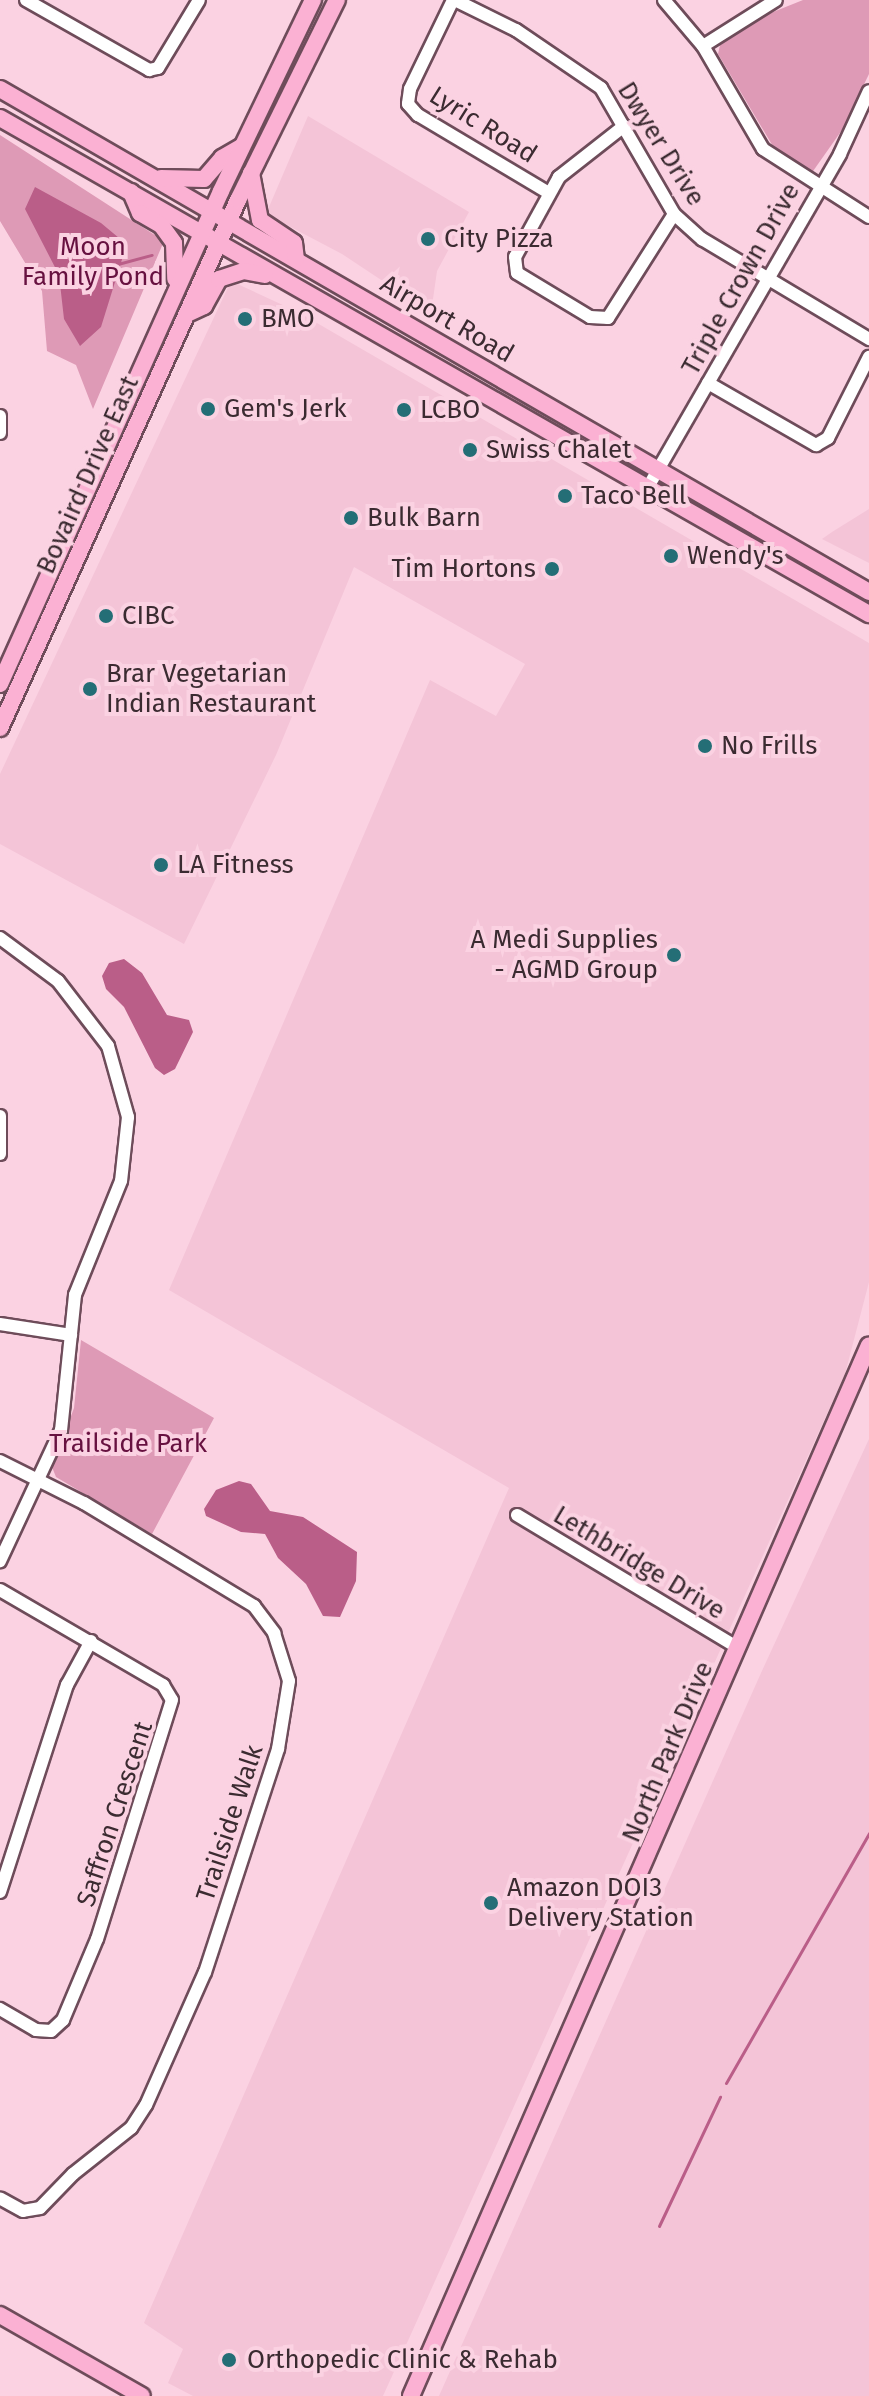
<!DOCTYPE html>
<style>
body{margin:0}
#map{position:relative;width:869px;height:2396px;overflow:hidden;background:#fbd2e2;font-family:"Fira Sans",sans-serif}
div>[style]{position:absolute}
.built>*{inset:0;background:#f4c4d7}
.green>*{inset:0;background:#de9ab6}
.water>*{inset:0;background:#ba5e88}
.stream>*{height:3px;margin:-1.5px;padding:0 1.5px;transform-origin:1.5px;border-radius:1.5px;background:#ba5e88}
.roads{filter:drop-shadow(2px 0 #6e4c5a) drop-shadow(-2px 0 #6e4c5a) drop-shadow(0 2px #6e4c5a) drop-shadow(0 -2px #6e4c5a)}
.minor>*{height:12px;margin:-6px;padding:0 6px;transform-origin:6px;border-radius:6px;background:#fff}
.major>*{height:16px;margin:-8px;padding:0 8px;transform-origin:8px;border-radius:8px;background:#fbb1d3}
.dots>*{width:22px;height:22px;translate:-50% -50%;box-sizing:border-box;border:4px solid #fbd2e2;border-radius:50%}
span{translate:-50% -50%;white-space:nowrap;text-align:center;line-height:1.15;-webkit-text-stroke:8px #fbd2e2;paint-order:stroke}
.street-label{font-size:26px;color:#3b2b31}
.poi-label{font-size:26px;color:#3b2b31}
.left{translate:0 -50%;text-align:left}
.right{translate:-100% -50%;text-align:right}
.park-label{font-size:26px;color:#671140}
</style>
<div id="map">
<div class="built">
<div style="clip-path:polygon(308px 116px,469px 212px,437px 271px,431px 313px,342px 254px,266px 214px)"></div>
<div style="clip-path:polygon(231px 281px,298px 312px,869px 643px,869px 1282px,845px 1374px,383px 2396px,193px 2396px,168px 2383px,183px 2349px,144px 2323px,509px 1488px,169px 1290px,430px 680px,496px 716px,525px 664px,354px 567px,276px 755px,184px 944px,0 844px,0 774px)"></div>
<div style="clip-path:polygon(869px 509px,869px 563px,822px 539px,832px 532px)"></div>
<div style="clip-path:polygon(869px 1439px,869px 2396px,439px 2396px,761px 1673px)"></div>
</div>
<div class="green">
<div style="clip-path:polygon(803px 0,869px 0,869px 74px,842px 130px,811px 174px,774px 148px,718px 54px,720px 45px,758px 18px)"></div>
<div style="clip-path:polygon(0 135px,164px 241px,93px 409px,76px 365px,47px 351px,42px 291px,0 221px)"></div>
<div style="clip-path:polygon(81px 1340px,214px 1418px,152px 1534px,56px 1477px,52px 1467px,74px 1408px)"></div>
</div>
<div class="water">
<div style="clip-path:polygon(35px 187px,101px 223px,119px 238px,124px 253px,101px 327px,80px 346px,64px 319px,59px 275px,25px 209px)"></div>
<div style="clip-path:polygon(124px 959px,142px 973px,167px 1015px,189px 1020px,193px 1032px,175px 1069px,164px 1075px,155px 1068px,124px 1007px,106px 989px,102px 976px,109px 963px)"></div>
<div style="clip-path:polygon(239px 1481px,251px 1484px,270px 1511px,303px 1517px,357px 1552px,356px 1581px,340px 1617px,323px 1616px,306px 1584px,278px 1558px,265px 1534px,241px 1532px,206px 1516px,204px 1509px,216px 1490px)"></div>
</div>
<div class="stream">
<div style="left:114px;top:265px;width:39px;rotate:-15deg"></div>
<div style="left:726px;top:2083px;width:288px;rotate:-60.2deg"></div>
<div style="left:659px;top:2226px;width:143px;rotate:-64.7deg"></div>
</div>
<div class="roads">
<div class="minor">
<div style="left:26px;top:0;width:142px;rotate:29.6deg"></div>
<div style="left:149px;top:70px;width:9px;rotate:-13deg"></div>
<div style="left:158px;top:68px;width:79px;rotate:-58.9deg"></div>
<div style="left:453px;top:0;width:99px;rotate:115.8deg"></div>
<div style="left:410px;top:89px;width:15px;rotate:98deg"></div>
<div style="left:408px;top:104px;width:15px;rotate:48deg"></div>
<div style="left:418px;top:115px;width:152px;rotate:30.8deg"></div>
<div style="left:455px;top:0;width:68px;rotate:26.2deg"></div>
<div style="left:516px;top:30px;width:103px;rotate:34.3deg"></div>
<div style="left:601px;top:88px;width:146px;rotate:59.9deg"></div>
<div style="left:674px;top:214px;width:38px;rotate:42deg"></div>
<div style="left:702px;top:239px;width:195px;rotate:30.9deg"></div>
<div style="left:664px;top:0;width:60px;rotate:49.7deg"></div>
<div style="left:703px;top:46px;width:119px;rotate:59.8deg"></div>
<div style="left:763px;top:149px;width:126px;rotate:32.7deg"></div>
<div style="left:703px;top:46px;width:86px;rotate:-32.2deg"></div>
<div style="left:624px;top:126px;width:83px;rotate:141.9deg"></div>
<div style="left:559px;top:177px;width:91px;rotate:118.8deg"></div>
<div style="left:515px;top:257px;width:16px;rotate:83deg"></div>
<div style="left:517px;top:273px;width:85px;rotate:31.1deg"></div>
<div style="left:590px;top:317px;width:18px;rotate:3deg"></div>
<div style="left:608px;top:318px;width:123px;rotate:-57.6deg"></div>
<div style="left:708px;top:383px;width:125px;rotate:29.9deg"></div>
<div style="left:816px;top:445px;width:14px;rotate:-30deg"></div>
<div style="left:828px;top:438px;width:91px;rotate:-63.2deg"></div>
<div style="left:0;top:416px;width:17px;rotate:90deg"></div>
<div style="left:648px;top:487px;width:384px;rotate:-60deg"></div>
<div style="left:840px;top:154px;width:69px;rotate:-65.3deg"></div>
<div style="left:0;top:938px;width:72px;rotate:36.6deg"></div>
<div style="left:58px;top:981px;width:82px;rotate:52.4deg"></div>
<div style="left:108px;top:1046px;width:74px;rotate:74.3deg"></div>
<div style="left:128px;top:1117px;width:64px;rotate:96.2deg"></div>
<div style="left:121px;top:1181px;width:123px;rotate:112deg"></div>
<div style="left:75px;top:1295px;width:136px;rotate:95.9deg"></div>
<div style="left:61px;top:1430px;width:145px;rotate:115deg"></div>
<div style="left:0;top:1116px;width:38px;rotate:90deg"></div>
<div style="left:0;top:1324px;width:72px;rotate:8.8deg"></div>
<div style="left:0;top:1461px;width:94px;rotate:26.6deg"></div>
<div style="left:84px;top:1503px;width:199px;rotate:31.2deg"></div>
<div style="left:254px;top:1606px;width:34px;rotate:53deg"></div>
<div style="left:274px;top:1633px;width:50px;rotate:72.6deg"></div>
<div style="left:289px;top:1681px;width:69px;rotate:99.2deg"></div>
<div style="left:278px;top:1749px;width:235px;rotate:108.1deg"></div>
<div style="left:205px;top:1972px;width:145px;rotate:113.9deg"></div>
<div style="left:146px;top:2105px;width:27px;rotate:123deg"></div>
<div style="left:131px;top:2128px;width:74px;rotate:141.6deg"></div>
<div style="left:73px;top:2174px;width:47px;rotate:134.1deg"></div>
<div style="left:40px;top:2208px;width:17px;rotate:170deg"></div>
<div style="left:23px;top:2211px;width:26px;rotate:-151deg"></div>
<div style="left:517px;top:1515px;width:258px;rotate:31deg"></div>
<div style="left:0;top:1590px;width:189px;rotate:30.2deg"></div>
<div style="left:163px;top:1685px;width:17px;rotate:59deg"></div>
<div style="left:172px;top:1700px;width:250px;rotate:107.4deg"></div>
<div style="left:97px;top:1939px;width:88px;rotate:112.8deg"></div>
<div style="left:63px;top:2020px;width:16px;rotate:137deg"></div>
<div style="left:51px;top:2031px;width:15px;rotate:-176deg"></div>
<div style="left:36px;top:2030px;width:42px;rotate:-149.7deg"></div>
<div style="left:0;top:1892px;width:218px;rotate:-72.1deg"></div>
<div style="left:67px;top:1685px;width:50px;rotate:-61.4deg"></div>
</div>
<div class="major">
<div style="left:0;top:89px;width:1004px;rotate:30.06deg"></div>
<div style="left:0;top:118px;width:1001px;rotate:29.72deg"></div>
<div style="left:251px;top:173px;width:48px;rotate:79.2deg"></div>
<div style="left:260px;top:220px;width:41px;rotate:34.1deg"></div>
<div style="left:294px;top:243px;width:16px;rotate:83deg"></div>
<div style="left:161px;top:178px;width:43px;rotate:1.3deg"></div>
<div style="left:204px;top:179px;width:28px;rotate:-49deg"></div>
<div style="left:222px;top:158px;width:22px;rotate:-30deg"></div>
<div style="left:131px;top:192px;width:23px;rotate:67deg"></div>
<div style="left:140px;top:213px;width:24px;rotate:30deg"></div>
<div style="left:161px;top:225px;width:22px;rotate:54deg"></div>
<div style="left:174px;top:243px;width:36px;rotate:88deg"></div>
<div style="left:187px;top:314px;width:19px;rotate:-25deg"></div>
<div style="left:204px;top:306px;width:31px;rotate:-61deg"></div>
<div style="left:219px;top:279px;width:26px;rotate:-18deg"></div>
<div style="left:244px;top:271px;width:21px;rotate:11deg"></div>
<div style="left:0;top:684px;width:540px;rotate:-65.85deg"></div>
<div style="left:221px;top:191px;width:212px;rotate:-64.3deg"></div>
<div style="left:0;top:728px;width:579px;rotate:-65.74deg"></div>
<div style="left:238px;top:200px;width:223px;rotate:-63.7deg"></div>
<div style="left:0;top:2315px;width:163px;rotate:29.7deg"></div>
<div style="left:411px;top:2396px;width:1146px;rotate:-66.45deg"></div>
</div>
</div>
<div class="dots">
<div style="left:428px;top:239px;background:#246e76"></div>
<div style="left:245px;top:319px;background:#246e76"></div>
<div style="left:208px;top:409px;background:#246e76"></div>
<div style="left:404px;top:410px;background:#246e76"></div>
<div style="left:470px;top:450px;background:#246e76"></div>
<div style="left:565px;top:496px;background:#246e76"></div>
<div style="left:351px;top:518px;background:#246e76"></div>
<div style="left:671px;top:556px;background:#246e76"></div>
<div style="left:552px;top:569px;background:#246e76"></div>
<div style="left:106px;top:616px;background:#246e76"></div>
<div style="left:90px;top:689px;background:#246e76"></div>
<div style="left:705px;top:746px;background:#246e76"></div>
<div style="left:161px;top:865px;background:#246e76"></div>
<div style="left:674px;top:955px;background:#246e76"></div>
<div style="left:491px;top:1903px;background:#246e76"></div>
<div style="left:229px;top:2360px;background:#246e76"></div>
</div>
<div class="street-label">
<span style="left:483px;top:125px;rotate:32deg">Lyric Road</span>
<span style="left:661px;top:144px;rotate:58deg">Dwyer Drive</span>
<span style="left:741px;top:279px;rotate:-61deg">Triple Crown Drive</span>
<span style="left:447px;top:319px;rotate:30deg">Airport Road</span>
<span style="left:88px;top:475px;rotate:-66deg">Bovaird Drive East</span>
<span style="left:639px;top:1563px;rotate:31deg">Lethbridge Drive</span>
<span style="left:668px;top:1752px;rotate:-67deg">North Park Drive</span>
<span style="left:115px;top:1814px;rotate:-72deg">Saffron Crescent</span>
<span style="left:230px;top:1823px;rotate:-72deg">Trailside Walk</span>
</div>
<div class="poi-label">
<span class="left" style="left:444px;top:239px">City Pizza</span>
<span class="left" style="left:261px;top:319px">BMO</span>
<span class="left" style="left:224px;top:409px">Gem's Jerk</span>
<span class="left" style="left:420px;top:410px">LCBO</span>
<span class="left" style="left:486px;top:450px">Swiss Chalet</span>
<span class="left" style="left:581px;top:496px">Taco Bell</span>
<span class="left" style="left:367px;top:518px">Bulk Barn</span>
<span class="left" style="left:687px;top:556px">Wendy's</span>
<span class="right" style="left:536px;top:569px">Tim Hortons</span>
<span class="left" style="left:122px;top:616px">CIBC</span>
<span class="left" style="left:106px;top:689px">Brar Vegetarian<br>Indian Restaurant</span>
<span class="left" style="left:721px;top:746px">No Frills</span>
<span class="left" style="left:177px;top:865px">LA Fitness</span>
<span class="right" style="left:658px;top:955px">A Medi Supplies<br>- AGMD Group</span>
<span class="left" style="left:507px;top:1903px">Amazon DOI3<br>Delivery Station</span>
<span class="left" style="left:247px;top:2360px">Orthopedic Clinic &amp; Rehab</span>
</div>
<div class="park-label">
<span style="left:93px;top:262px">Moon<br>Family Pond</span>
<span style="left:128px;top:1444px">Trailside Park</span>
</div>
</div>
